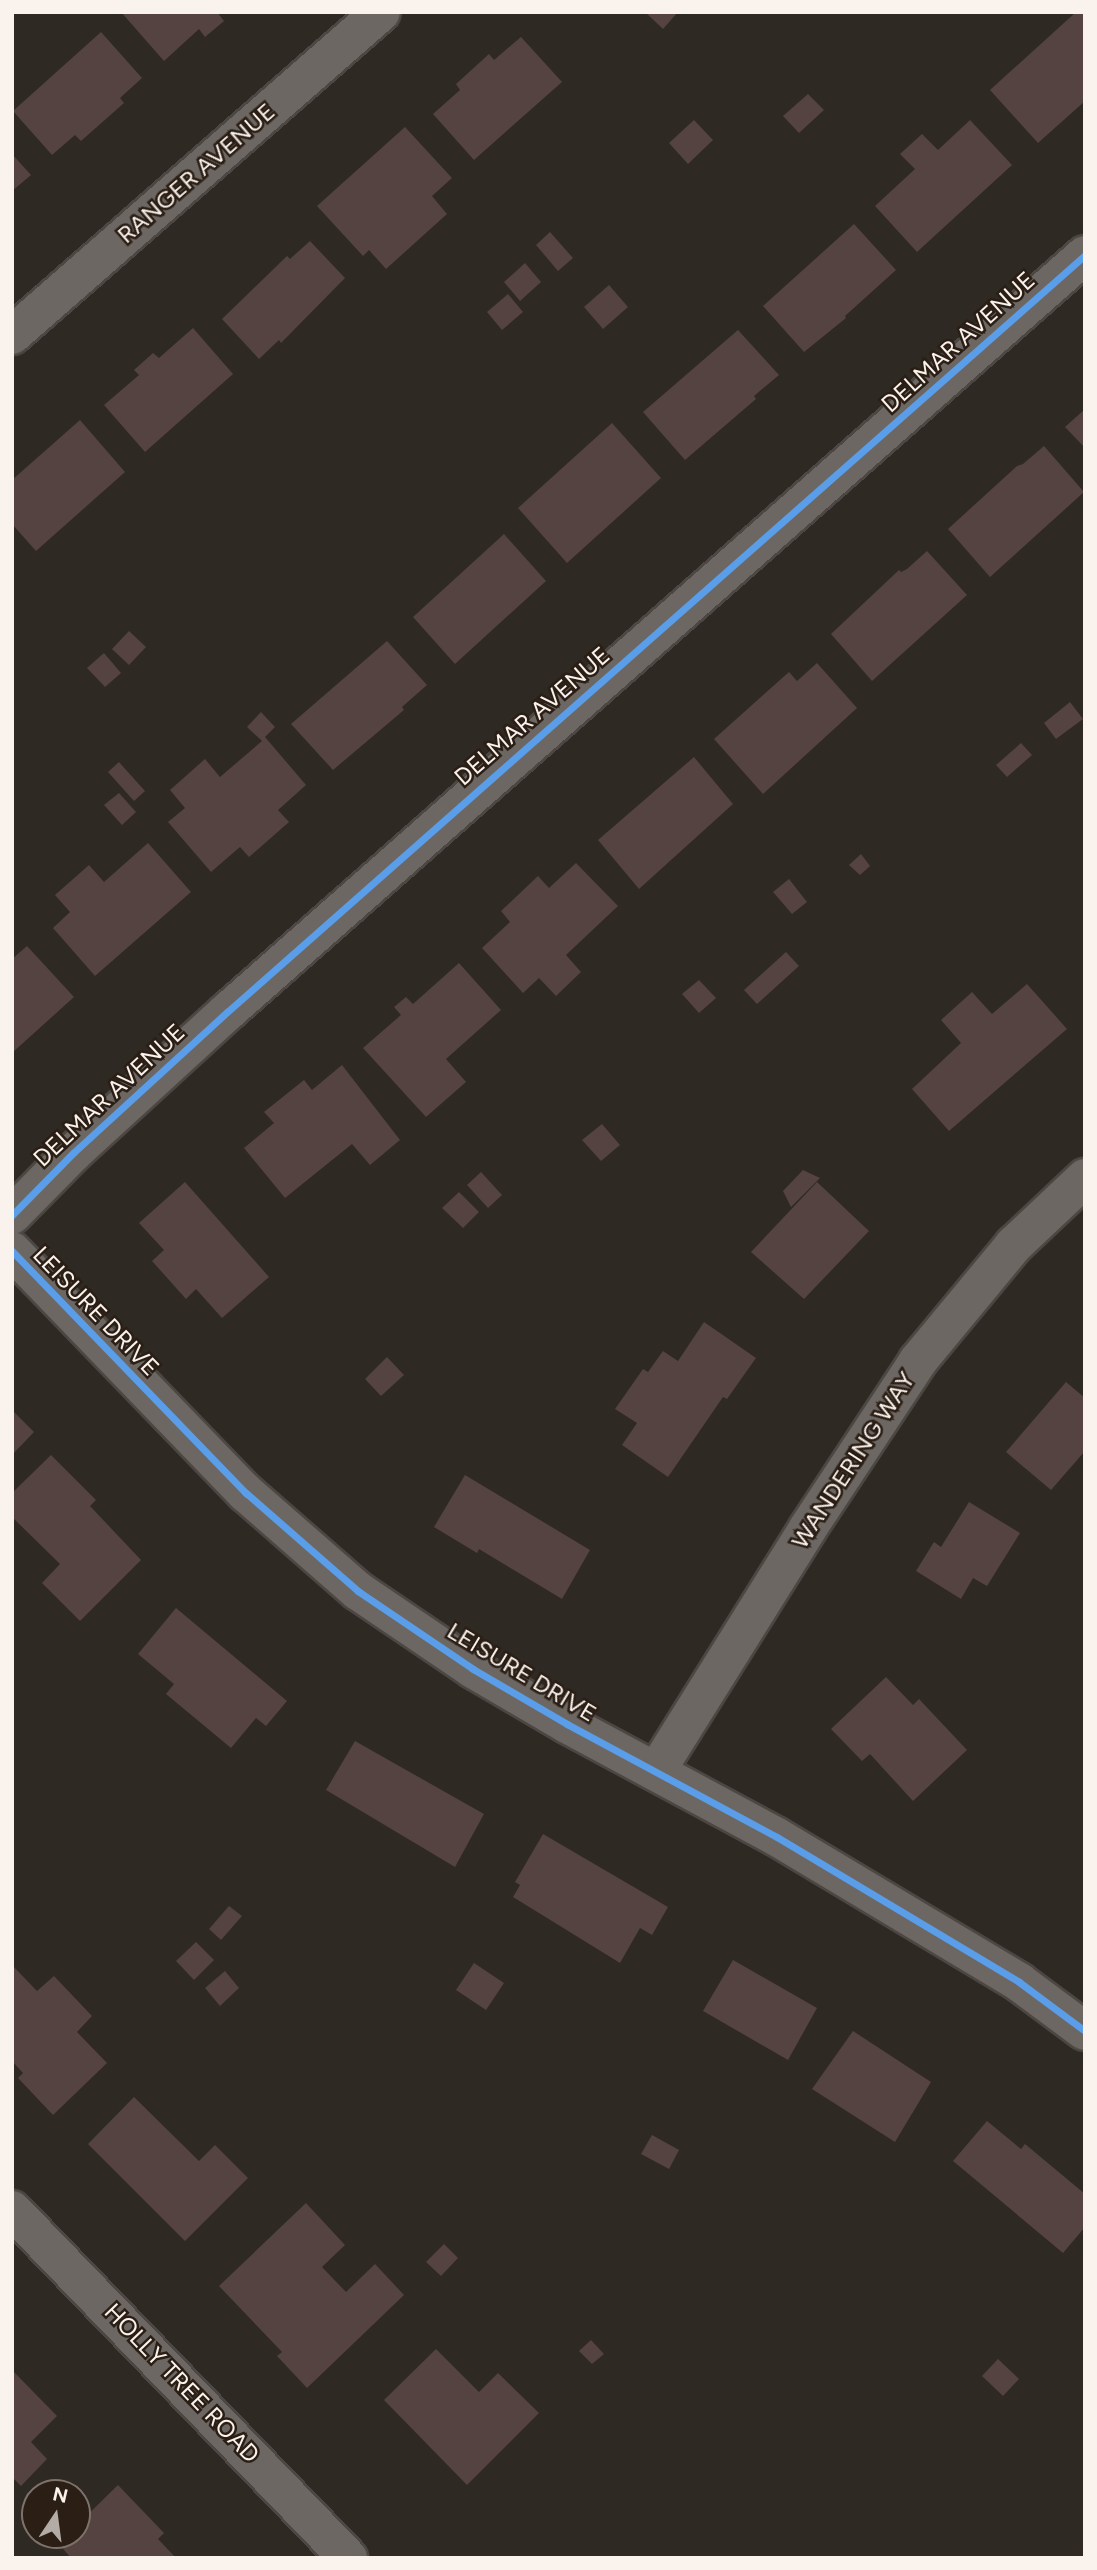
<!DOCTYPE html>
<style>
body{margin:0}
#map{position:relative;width:1097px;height:2570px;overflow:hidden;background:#2f2924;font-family:Figtree,sans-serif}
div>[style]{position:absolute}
.building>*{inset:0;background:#544340}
.roads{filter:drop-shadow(2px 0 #4c4742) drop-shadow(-2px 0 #4c4742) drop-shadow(0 2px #4c4742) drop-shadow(0 -2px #4c4742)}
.street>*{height:38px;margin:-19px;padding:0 19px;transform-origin:19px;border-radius:19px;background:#6c6763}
.cycleway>*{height:7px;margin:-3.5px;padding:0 3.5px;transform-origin:3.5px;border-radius:3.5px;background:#5a9eea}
span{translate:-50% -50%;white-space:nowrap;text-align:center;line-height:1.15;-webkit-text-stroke:5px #2a1e15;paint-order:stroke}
.street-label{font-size:24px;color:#faf2ec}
.frame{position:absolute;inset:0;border:14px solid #faf2ec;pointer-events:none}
.north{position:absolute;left:21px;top:2479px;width:70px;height:70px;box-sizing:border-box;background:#2a1e15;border:2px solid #7d736b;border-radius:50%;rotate:13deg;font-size:19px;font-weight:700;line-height:28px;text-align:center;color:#faf2ec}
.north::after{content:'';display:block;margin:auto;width:24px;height:32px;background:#b3aca6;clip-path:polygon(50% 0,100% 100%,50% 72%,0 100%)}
</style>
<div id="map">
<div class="building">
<div style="clip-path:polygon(121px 12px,217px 12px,224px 21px,205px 37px,199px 29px,164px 61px)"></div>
<div style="clip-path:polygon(645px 12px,678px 12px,663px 29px)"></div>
<div style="clip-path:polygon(1076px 12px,1085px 13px,1085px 101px,1038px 143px,990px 90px)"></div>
<div style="clip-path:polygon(101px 32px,142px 78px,120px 98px,124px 103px,81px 141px,75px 135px,52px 155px,13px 111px)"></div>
<div style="clip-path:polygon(521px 37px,562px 82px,474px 160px,433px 114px,460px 90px,456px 84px,489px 54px,494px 60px)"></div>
<div style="clip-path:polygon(808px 94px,824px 110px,799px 133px,783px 116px)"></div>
<div style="clip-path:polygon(694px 120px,713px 140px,688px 164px,669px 143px)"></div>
<div style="clip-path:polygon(970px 120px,1012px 165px,917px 252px,875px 206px,915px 169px,900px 154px,922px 134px,938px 150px)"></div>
<div style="clip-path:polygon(405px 127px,452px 178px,432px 196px,447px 214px,386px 269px,369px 250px,363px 256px,317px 206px)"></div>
<div style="clip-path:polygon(12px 154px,31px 175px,12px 191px)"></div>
<div style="clip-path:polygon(854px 224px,896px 270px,845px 316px,846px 318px,804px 352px,763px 306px)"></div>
<div style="clip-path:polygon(550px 232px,573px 258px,558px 271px,536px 245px)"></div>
<div style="clip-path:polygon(310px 241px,345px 278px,281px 343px,279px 340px,259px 359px,222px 319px,287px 256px,290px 259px)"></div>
<div style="clip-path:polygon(525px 263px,541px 282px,520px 301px,504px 282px)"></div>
<div style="clip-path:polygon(609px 285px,628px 307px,603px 329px,584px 307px)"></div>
<div style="clip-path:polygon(508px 294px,523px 312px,502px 330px,487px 312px)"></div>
<div style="clip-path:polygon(193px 328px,233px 374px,145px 452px,104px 405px,139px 375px,134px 370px,153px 353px,159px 358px)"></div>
<div style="clip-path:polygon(738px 330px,779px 375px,754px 396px,756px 399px,685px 460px,643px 412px)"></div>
<div style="clip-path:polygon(1085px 409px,1085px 448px,1065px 427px)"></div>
<div style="clip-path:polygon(80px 420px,125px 472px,36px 551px,12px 524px,12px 480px)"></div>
<div style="clip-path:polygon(612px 423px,661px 478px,567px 563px,518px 508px)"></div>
<div style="clip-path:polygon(1044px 446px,1084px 492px,990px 577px,948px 529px,1017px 466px,1023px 464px)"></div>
<div style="clip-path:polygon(504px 534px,546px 581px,455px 664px,413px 617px)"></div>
<div style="clip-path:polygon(927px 551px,967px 595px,872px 681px,831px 634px,899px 570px,901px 572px,907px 569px)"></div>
<div style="clip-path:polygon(129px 631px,146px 647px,129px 665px,112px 649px)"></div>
<div style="clip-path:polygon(387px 641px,427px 685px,402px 707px,404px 710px,333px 770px,291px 724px)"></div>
<div style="clip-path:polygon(104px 653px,121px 673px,105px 687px,87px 668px)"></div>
<div style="clip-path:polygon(817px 663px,857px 708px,763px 794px,714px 739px,789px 672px,797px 681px)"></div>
<div style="clip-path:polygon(1070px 702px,1083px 719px,1056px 739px,1044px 723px)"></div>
<div style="clip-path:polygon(261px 712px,275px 727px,265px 737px,306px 785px,278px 810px,289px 822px,249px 857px,240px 847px,211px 872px,168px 822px,185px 808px,170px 790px,205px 759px,220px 777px,262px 741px,247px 727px)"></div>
<div style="clip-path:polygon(1021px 743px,1032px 755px,1007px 777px,996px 765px)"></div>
<div style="clip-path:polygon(694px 757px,733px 804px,639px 889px,598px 840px)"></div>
<div style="clip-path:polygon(119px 762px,145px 791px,134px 801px,108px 772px)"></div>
<div style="clip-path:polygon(119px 793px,136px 812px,122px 825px,104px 805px)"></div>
<div style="clip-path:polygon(148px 843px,191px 892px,95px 976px,53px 928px,70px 912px,55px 895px,89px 865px,104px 882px)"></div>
<div style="clip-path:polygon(861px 854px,870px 866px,860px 875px,849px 865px)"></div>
<div style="clip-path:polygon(576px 863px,618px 906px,566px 955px,581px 972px,556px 996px,539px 978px,523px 993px,482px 948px,510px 922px,501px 911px,538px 876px,549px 888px)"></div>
<div style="clip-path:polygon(789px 879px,807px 902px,792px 914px,773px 892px)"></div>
<div style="clip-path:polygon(27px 946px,74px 997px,12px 1053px,12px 959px)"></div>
<div style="clip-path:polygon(786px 952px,799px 966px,757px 1004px,744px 990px)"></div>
<div style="clip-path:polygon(459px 963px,501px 1010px,446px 1059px,466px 1082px,426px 1117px,363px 1048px,401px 1015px,394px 1007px,406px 997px,413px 1004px)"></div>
<div style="clip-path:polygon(699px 980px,716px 998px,699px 1013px,682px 994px)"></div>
<div style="clip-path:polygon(1027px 984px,1067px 1029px,949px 1131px,912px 1089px,961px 1043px,941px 1020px,972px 992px,992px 1014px)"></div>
<div style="clip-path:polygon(342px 1065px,400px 1140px,370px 1165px,352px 1144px,285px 1198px,244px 1148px,274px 1123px,264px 1112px,304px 1080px,312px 1090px)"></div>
<div style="clip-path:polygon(602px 1124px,620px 1145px,601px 1161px,582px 1140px)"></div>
<div style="clip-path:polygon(803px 1170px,820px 1178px,791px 1207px,783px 1191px)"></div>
<div style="clip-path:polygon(481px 1172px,502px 1195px,488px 1208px,467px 1185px)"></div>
<div style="clip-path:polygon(185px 1182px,269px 1277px,222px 1318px,196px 1289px,186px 1299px,152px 1261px,164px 1250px,139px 1223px)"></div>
<div style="clip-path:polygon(817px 1182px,869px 1231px,804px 1299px,751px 1252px)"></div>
<div style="clip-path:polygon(459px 1192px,479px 1212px,463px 1228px,442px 1208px)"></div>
<div style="clip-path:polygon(704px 1322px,756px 1358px,727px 1399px,723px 1397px,668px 1477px,622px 1445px,637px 1423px,615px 1409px,643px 1369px,648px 1372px,663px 1351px,678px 1361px)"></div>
<div style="clip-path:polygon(387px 1357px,404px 1375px,381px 1396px,365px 1379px)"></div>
<div style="clip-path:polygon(1066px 1382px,1085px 1398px,1085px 1451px,1051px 1490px,1006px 1452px)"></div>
<div style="clip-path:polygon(12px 1410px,34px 1432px,12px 1455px)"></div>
<div style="clip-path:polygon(51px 1455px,96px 1500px,90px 1506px,141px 1560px,80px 1621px,42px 1583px,60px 1564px,12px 1517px,12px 1493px)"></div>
<div style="clip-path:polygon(465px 1475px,590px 1550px,562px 1599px,479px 1549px,477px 1553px,434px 1527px)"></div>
<div style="clip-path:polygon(969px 1502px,1020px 1533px,987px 1586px,973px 1578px,961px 1599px,916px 1571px,934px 1542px,941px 1547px)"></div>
<div style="clip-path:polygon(176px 1608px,287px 1701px,266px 1726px,256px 1718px,231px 1748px,166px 1694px,174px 1684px,138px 1654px)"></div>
<div style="clip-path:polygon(886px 1677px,913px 1705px,919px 1699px,967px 1750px,913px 1801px,870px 1754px,862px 1761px,831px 1729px)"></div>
<div style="clip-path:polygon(355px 1741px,484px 1814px,455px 1867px,326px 1790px)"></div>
<div style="clip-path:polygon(543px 1834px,668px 1907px,652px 1935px,640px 1928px,620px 1963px,513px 1897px,520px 1885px,515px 1882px)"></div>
<div style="clip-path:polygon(229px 1906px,242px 1916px,221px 1940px,209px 1929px)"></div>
<div style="clip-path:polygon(196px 1942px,214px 1960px,194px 1980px,176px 1961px)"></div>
<div style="clip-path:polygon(733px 1960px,817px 2008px,788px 2060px,703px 2011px)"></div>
<div style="clip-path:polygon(474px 1963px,504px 1983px,486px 2010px,456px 1990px)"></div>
<div style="clip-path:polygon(12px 1965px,37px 1991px,54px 1976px,92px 2016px,77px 2032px,107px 2063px,53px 2115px,18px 2078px,23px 2073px,12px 2061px)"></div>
<div style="clip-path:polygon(225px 1971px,239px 1988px,220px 2006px,205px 1988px)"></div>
<div style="clip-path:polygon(853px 2031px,931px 2082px,895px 2142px,812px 2089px)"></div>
<div style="clip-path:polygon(134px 2097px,199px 2161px,215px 2145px,248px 2178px,185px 2241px,88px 2144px)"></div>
<div style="clip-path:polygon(987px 2121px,1021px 2149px,1025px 2144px,1085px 2194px,1085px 2227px,1063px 2253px,953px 2161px)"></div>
<div style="clip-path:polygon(652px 2135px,679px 2150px,669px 2169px,641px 2154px)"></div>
<div style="clip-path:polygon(306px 2203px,345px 2245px,322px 2267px,346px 2292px,375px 2264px,404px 2295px,307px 2388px,277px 2356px,282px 2352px,219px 2286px)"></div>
<div style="clip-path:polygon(444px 2244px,458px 2258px,441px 2276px,426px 2262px)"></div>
<div style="clip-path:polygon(591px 2340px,604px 2354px,592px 2364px,579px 2351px)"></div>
<div style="clip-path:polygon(436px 2349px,479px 2392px,498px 2373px,539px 2413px,467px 2485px,384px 2400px)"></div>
<div style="clip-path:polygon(998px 2359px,1019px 2379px,1003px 2396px,982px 2376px)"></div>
<div style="clip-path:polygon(12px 2370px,57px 2416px,31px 2442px,47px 2459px,21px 2486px,12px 2477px)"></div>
<div style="clip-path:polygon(118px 2485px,164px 2533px,158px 2539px,176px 2558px,71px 2558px,58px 2543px,66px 2535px,77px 2535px,77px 2525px)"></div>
</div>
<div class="roads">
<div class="street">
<div style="left:12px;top:335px;width:490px;rotate:-41.2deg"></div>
<div style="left:12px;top:1215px;width:87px;rotate:-45.5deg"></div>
<div style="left:73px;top:1153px;width:209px;rotate:-42.5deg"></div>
<div style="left:227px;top:1012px;width:1144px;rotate:-41.42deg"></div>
<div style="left:12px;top:1251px;width:337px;rotate:46deg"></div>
<div style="left:246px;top:1493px;width:149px;rotate:41.2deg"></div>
<div style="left:358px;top:1591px;width:139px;rotate:34.1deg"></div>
<div style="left:473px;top:1669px;width:109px;rotate:30.3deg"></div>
<div style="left:567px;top:1724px;width:238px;rotate:28.3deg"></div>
<div style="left:777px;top:1837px;width:282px;rotate:30.9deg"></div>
<div style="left:1019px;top:1982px;width:82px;rotate:36.6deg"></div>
<div style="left:657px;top:1770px;width:285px;rotate:-58deg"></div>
<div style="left:808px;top:1528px;width:200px;rotate:-56.6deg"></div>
<div style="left:918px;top:1361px;width:151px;rotate:-50.4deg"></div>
<div style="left:1014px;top:1245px;width:98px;rotate:-43.3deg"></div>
<div style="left:12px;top:2210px;width:484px;rotate:46deg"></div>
</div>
</div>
<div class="cycleway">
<div style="left:12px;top:1215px;width:87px;rotate:-45.5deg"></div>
<div style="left:73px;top:1153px;width:209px;rotate:-42.5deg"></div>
<div style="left:227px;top:1012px;width:1144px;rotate:-41.42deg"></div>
<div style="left:12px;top:1251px;width:337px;rotate:46deg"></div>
<div style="left:246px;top:1493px;width:149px;rotate:41.2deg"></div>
<div style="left:358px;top:1591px;width:139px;rotate:34.1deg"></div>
<div style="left:473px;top:1669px;width:109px;rotate:30.3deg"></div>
<div style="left:567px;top:1724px;width:238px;rotate:28.3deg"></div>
<div style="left:777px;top:1837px;width:282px;rotate:30.9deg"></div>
<div style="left:1019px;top:1982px;width:82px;rotate:36.6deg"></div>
</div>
<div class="street-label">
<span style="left:196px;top:173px;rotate:-41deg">RANGER AVENUE</span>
<span style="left:958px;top:342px;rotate:-42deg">DELMAR AVENUE</span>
<span style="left:532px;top:716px;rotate:-41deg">DELMAR AVENUE</span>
<span style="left:109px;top:1095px;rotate:-43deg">DELMAR AVENUE</span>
<span style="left:96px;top:1311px;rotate:46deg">LEISURE DRIVE</span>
<span style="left:853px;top:1460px;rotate:-57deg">WANDERING WAY</span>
<span style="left:522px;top:1672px;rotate:31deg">LEISURE DRIVE</span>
<span style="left:182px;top:2383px;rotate:46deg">HOLLY TREE ROAD</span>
</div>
<div class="frame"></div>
<div class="north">N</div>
</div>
